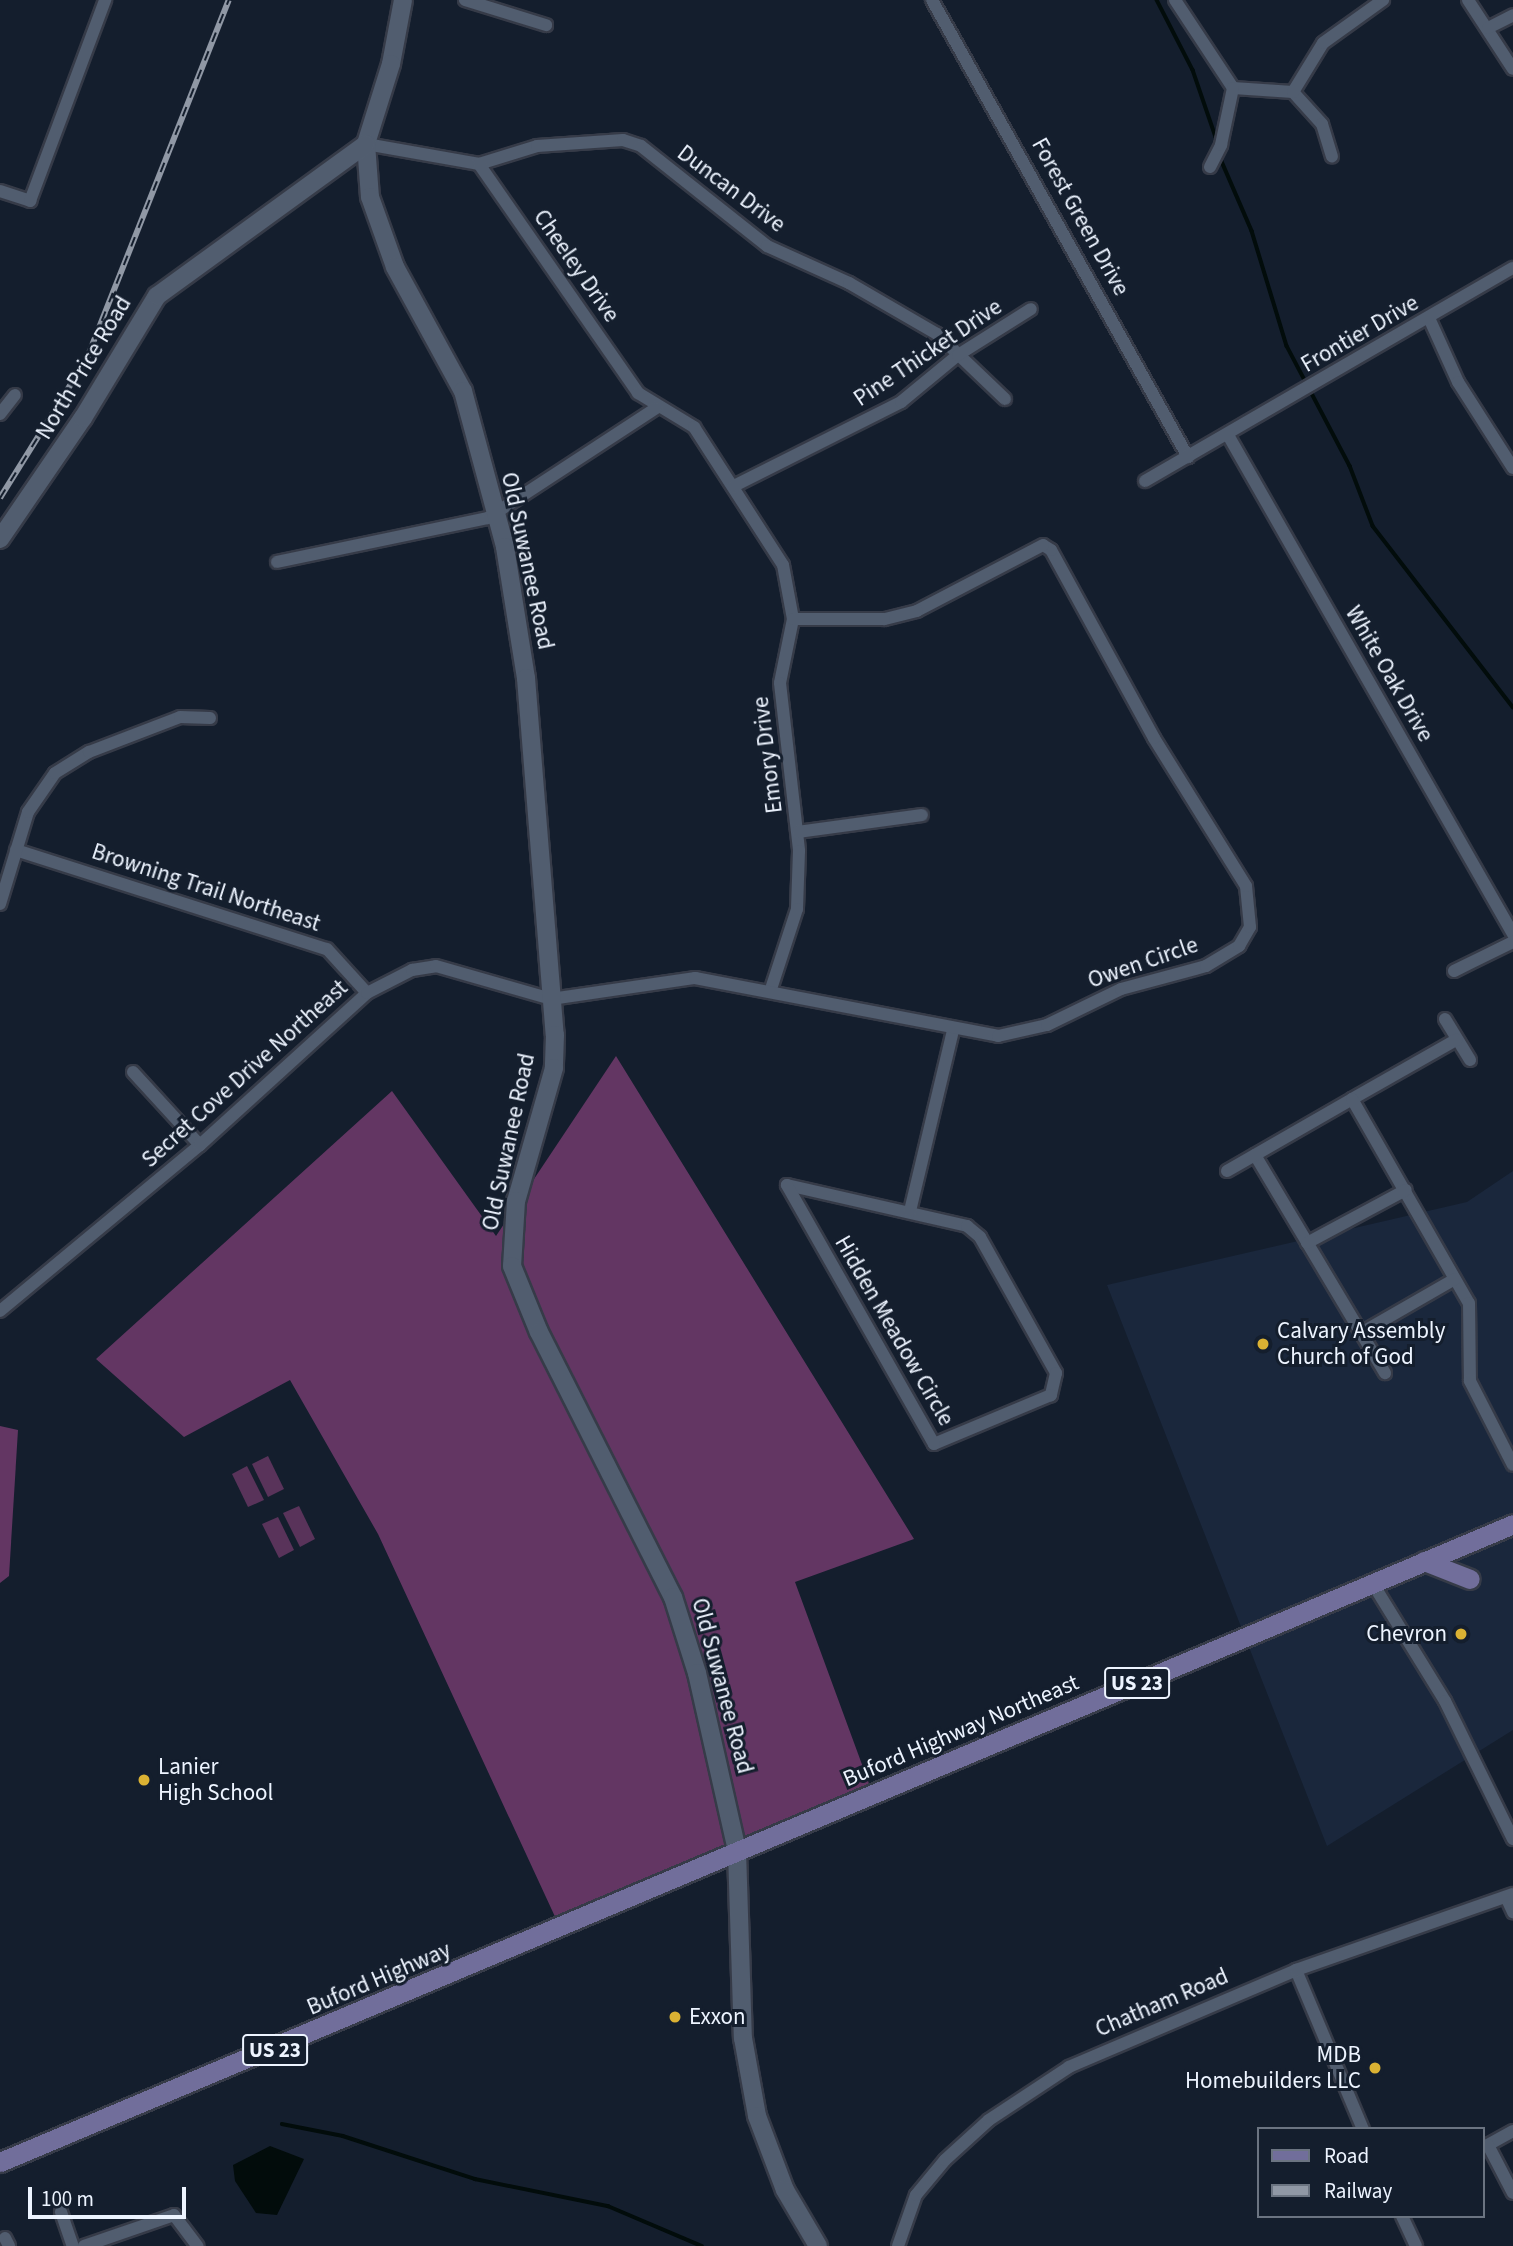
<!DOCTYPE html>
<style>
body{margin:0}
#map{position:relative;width:1513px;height:2246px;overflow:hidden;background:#141e2d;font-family:"Source Sans 3",sans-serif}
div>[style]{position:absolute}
.built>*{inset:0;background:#1a273c}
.green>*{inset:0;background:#59335a}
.forest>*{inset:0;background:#633663}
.water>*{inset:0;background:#020c0b}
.stream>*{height:3.5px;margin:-1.75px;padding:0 1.75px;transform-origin:1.75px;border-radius:1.75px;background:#020c0b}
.roads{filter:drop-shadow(2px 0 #363b48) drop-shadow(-2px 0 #363b48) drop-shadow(0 2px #363b48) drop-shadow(0 -2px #363b48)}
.street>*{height:12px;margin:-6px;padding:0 6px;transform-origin:6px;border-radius:6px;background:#515d6f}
.secondary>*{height:18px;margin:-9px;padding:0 9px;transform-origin:9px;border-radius:9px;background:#515d6f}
.primary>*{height:19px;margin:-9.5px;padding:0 9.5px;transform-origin:9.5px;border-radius:9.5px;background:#716e9b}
.rail>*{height:6px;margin-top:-3px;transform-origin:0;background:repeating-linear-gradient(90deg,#141e2d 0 10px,#9098a5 0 20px);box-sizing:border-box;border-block:2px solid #9098a5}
.dots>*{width:19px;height:19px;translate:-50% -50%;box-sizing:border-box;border:4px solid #141e2d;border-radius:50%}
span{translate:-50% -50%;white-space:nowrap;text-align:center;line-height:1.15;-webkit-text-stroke:6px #141e2d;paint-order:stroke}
.shield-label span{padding:2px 5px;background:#141e2d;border:2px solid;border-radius:5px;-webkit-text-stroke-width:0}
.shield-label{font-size:21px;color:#edf4ff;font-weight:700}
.street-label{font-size:23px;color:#edf4ff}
.poi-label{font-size:23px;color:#edf4ff}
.left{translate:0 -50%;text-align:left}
.right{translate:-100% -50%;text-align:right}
.legend{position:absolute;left:1257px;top:2127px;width:228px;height:91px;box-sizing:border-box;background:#141e2d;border:2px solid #6b7481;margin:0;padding:9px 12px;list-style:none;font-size:21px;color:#edf4ff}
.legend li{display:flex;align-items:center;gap:14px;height:35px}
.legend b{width:35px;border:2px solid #6b7481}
.scale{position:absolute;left:28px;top:2187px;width:158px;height:32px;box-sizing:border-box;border:4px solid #edf4ff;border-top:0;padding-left:9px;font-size:21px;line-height:24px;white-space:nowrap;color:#edf4ff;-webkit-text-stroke:5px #141e2d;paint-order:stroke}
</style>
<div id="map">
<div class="built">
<div style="clip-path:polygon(1513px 1171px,1513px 1730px,1327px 1846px,1107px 1285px,1467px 1202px)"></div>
</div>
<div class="green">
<div style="clip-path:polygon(268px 1456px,284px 1489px,268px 1497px,252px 1464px)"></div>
<div style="clip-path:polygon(247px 1466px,264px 1500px,248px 1507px,232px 1474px)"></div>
<div style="clip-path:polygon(299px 1506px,315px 1539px,300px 1547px,283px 1513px)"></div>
<div style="clip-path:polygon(278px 1517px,294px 1550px,279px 1558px,262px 1524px)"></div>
</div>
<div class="forest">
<div style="clip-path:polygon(616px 1056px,914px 1539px,795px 1582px,871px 1789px,557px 1921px,378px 1534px,290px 1380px,184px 1437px,96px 1359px,392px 1091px,496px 1236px)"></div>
<div style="clip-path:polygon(0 1426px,18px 1430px,9px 1576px,0 1583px)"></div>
</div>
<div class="water">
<div style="clip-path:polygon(270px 2146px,304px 2159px,277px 2215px,256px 2213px,235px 2181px,233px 2165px)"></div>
</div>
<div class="stream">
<div style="left:1157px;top:0;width:79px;rotate:62.8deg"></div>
<div style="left:1193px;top:70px;width:77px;rotate:71.1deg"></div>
<div style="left:1220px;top:157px;width:81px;rotate:66.6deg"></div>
<div style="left:1252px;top:231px;width:120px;rotate:73.1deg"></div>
<div style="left:1287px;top:346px;width:136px;rotate:62.3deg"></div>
<div style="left:1350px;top:466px;width:64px;rotate:69deg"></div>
<div style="left:1373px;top:526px;width:229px;rotate:52.3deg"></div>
<div style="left:282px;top:2124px;width:62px;rotate:11.1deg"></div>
<div style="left:343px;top:2136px;width:139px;rotate:18deg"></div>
<div style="left:475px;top:2179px;width:136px;rotate:11.5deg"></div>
<div style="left:608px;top:2206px;width:102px;rotate:23.1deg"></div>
</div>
<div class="roads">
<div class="street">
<div style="left:465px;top:0;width:85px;rotate:17.2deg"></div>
<div style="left:932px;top:0;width:524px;rotate:60.74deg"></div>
<div style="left:1175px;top:0;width:105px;rotate:56.6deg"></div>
<div style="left:1468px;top:0;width:82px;rotate:56.9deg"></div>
<div style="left:1488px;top:28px;width:28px;rotate:-27deg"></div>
<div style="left:1233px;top:88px;width:60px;rotate:3.8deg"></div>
<div style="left:1293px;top:92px;width:43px;rotate:47.8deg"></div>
<div style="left:1322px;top:124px;width:34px;rotate:73deg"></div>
<div style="left:1293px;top:92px;width:57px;rotate:-58.5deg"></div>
<div style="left:1323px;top:43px;width:74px;rotate:-35.6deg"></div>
<div style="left:366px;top:144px;width:115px;rotate:10deg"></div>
<div style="left:479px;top:164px;width:61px;rotate:-17.2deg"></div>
<div style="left:537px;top:146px;width:86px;rotate:-4deg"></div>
<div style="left:623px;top:140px;width:19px;rotate:18deg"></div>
<div style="left:641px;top:146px;width:161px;rotate:38.4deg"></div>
<div style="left:767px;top:246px;width:90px;rotate:24.3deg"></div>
<div style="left:849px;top:283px;width:102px;rotate:30.1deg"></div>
<div style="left:937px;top:334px;width:94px;rotate:43.7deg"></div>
<div style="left:479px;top:164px;width:279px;rotate:55.2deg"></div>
<div style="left:638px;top:393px;width:66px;rotate:31.3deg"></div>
<div style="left:694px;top:427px;width:164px;rotate:57.2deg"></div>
<div style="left:783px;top:565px;width:55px;rotate:79.5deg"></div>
<div style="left:793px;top:619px;width:65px;rotate:101.5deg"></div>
<div style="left:780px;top:683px;width:169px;rotate:83.5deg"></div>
<div style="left:799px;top:851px;width:58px;rotate:92deg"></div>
<div style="left:797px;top:909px;width:84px;rotate:108deg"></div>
<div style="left:1210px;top:167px;width:25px;rotate:-63deg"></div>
<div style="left:1221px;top:145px;width:58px;rotate:-78.1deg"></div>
<div style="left:0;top:191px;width:32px;rotate:18deg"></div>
<div style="left:30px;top:201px;width:215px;rotate:-69.5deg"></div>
<div style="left:1429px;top:318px;width:70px;rotate:65.6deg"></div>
<div style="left:1458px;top:382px;width:102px;rotate:57.4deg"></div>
<div style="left:0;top:414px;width:24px;rotate:-52deg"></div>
<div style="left:1228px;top:435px;width:575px;rotate:60.27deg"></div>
<div style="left:1145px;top:481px;width:425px;rotate:-30.1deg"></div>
<div style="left:734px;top:486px;width:187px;rotate:-26.7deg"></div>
<div style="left:901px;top:402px;width:74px;rotate:-39.5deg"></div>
<div style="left:958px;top:355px;width:86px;rotate:-32.2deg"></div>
<div style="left:277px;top:562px;width:216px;rotate:-11.8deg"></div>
<div style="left:488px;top:518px;width:201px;rotate:-33.2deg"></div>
<div style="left:798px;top:832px;width:125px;rotate:-7.8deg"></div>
<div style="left:16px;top:850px;width:326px;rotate:17.7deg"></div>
<div style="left:327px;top:949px;width:59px;rotate:47.7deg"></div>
<div style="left:0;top:904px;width:96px;rotate:-73.1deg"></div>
<div style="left:28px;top:812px;width:47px;rotate:-55.3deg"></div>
<div style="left:55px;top:773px;width:40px;rotate:-32deg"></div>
<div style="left:89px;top:752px;width:97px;rotate:-21deg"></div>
<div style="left:180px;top:717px;width:30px;rotate:2deg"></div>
<div style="left:1454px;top:971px;width:66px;rotate:-26.2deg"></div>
<div style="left:1445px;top:1019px;width:48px;rotate:58.6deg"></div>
<div style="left:133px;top:1072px;width:99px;rotate:47.5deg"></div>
<div style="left:1352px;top:1099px;width:120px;rotate:-29.6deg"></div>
<div style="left:1255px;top:1155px;width:254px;rotate:59.2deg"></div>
<div style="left:1227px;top:1171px;width:144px;rotate:-29.9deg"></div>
<div style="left:1352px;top:1099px;width:235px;rotate:60.2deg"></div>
<div style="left:1469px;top:1303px;width:78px;rotate:89.3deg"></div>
<div style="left:1470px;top:1381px;width:94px;rotate:62.9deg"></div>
<div style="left:787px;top:1185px;width:185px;rotate:12.8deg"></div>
<div style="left:967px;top:1226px;width:17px;rotate:40deg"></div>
<div style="left:980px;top:1237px;width:156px;rotate:60.8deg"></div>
<div style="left:1056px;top:1373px;width:23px;rotate:103deg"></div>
<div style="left:1051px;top:1395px;width:127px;rotate:157.3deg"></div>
<div style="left:934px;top:1444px;width:298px;rotate:-119.6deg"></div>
<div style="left:910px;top:1211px;width:185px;rotate:-76.6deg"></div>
<div style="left:1307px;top:1243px;width:112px;rotate:-28.2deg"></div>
<div style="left:0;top:1311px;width:260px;rotate:-39.7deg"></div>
<div style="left:200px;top:1145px;width:226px;rotate:-42.3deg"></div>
<div style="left:367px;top:993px;width:51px;rotate:-27.1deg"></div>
<div style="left:412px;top:970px;width:24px;rotate:-9deg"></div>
<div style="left:436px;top:966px;width:120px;rotate:16deg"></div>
<div style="left:551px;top:999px;width:146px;rotate:-8.3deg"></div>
<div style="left:695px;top:978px;width:309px;rotate:10.8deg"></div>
<div style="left:998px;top:1036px;width:50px;rotate:-12.7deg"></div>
<div style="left:1047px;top:1025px;width:82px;rotate:-25.9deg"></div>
<div style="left:1121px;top:989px;width:88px;rotate:-15.1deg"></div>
<div style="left:1206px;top:966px;width:39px;rotate:-31deg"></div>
<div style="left:1239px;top:946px;width:22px;rotate:-60deg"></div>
<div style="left:1250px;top:927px;width:41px;rotate:-95.6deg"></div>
<div style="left:1246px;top:886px;width:174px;rotate:-121.9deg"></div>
<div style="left:1154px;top:738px;width:214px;rotate:-118.7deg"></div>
<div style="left:1051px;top:550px;width:9px;rotate:-148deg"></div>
<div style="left:1043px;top:545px;width:142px;rotate:152.4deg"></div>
<div style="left:917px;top:611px;width:34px;rotate:166deg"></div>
<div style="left:884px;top:619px;width:91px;rotate:180deg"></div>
<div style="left:1361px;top:1333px;width:108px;rotate:-29.9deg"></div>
<div style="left:1373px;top:1584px;width:137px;rotate:58.4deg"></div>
<div style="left:1445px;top:1701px;width:154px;rotate:63.8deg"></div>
<div style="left:1506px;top:1897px;width:17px;rotate:65deg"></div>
<div style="left:1296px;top:1970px;width:173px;rotate:67.2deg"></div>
<div style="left:1513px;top:2131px;width:29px;rotate:151deg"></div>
<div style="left:1488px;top:2145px;width:54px;rotate:62.5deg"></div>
<div style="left:61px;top:2212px;width:36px;rotate:71deg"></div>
<div style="left:1402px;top:2216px;width:33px;rotate:65deg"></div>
<div style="left:5px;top:2238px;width:9px;rotate:63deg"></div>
<div style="left:84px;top:2246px;width:95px;rotate:-19deg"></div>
<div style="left:174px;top:2215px;width:39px;rotate:53deg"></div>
<div style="left:898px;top:2246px;width:54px;rotate:-70.6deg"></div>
<div style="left:916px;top:2195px;width:45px;rotate:-50.4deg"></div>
<div style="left:945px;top:2160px;width:59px;rotate:-42.3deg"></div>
<div style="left:989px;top:2120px;width:96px;rotate:-33.5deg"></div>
<div style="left:1069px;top:2067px;width:247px;rotate:-23.1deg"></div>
<div style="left:1296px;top:1970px;width:230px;rotate:-19.3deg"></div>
</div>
<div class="secondary">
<div style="left:403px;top:0;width:65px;rotate:100.6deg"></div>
<div style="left:391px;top:64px;width:84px;rotate:107.4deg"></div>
<div style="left:366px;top:144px;width:53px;rotate:85.7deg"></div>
<div style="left:370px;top:197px;width:74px;rotate:70.3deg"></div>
<div style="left:395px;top:267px;width:141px;rotate:61.3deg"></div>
<div style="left:463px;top:391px;width:162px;rotate:74.9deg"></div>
<div style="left:505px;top:547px;width:133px;rotate:80.9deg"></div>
<div style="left:526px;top:678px;width:358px;rotate:85.4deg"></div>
<div style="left:555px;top:1035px;width:33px;rotate:92deg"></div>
<div style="left:554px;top:1068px;width:138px;rotate:105.9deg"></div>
<div style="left:516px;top:1201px;width:65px;rotate:93.5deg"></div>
<div style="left:512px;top:1266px;width:71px;rotate:67.8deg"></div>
<div style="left:539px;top:1332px;width:297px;rotate:63.2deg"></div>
<div style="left:673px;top:1597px;width:80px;rotate:72.5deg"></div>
<div style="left:697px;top:1673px;width:182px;rotate:77.3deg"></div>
<div style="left:737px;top:1851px;width:187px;rotate:88.2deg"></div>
<div style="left:743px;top:2038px;width:79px;rotate:79.8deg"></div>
<div style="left:757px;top:2116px;width:79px;rotate:69.3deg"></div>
<div style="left:785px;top:2190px;width:65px;rotate:59.5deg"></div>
<div style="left:0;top:539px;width:147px;rotate:-55.6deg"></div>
<div style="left:83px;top:418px;width:143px;rotate:-58.8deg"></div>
<div style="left:157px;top:296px;width:258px;rotate:-36deg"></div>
</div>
<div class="primary">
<div style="left:1424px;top:1561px;width:49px;rotate:21.4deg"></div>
<div style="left:0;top:2162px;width:1642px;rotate:-22.86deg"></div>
</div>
</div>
<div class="rail">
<div style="left:0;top:498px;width:165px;rotate:-58.1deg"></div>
<div style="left:87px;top:358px;width:385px;rotate:-68.4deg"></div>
</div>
<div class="dots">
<div style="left:1263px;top:1344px;background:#dbb233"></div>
<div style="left:1461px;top:1634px;background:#dbb233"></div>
<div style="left:144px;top:1780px;background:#dbb233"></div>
<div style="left:675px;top:2017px;background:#dbb233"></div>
<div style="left:1375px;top:2068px;background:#dbb233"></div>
</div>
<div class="shield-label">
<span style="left:1137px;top:1683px">US 23</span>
<span style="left:275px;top:2050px">US 23</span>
</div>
<div class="street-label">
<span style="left:731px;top:189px;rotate:37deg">Duncan Drive</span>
<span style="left:1080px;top:217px;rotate:61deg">Forest Green Drive</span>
<span style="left:576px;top:266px;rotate:55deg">Cheeley Drive</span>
<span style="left:1360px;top:334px;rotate:-30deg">Frontier Drive</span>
<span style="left:928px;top:353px;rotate:-34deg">Pine Thicket Drive</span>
<span style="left:84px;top:368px;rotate:-59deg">North Price Road</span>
<span style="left:527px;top:561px;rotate:78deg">Old Suwanee Road</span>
<span style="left:1389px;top:674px;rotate:60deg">White Oak Drive</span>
<span style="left:768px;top:755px;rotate:-97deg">Emory Drive</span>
<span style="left:206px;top:888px;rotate:18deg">Browning Trail Northeast</span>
<span style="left:1143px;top:963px;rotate:-19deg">Owen Circle</span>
<span style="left:245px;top:1074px;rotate:-42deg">Secret Cove Drive Northeast</span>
<span style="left:509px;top:1142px;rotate:-78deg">Old Suwanee Road</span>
<span style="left:894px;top:1331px;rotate:60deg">Hidden Meadow Circle</span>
<span style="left:722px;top:1686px;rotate:75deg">Old Suwanee Road</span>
<span style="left:961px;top:1731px;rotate:-23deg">Buford Highway Northeast</span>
<span style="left:379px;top:1979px;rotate:-23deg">Buford Highway</span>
<span style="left:1162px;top:2003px;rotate:-23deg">Chatham Road</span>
</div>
<div class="poi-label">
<span class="left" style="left:1277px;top:1344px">Calvary Assembly<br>Church of God</span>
<span class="right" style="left:1447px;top:1634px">Chevron</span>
<span class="left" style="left:158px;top:1780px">Lanier<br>High School</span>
<span class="left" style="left:689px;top:2017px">Exxon</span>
<span class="right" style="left:1361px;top:2068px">MDB<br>Homebuilders LLC</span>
</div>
<ul class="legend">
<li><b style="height:9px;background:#716e9b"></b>Road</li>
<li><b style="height:9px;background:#9098a5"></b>Railway</li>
</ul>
<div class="scale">100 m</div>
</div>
